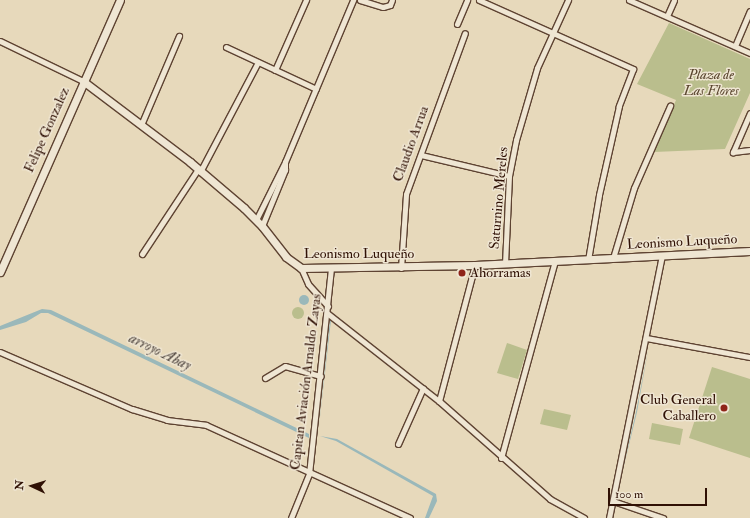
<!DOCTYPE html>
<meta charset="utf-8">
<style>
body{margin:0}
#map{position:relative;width:750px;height:518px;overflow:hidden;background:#e7d9bb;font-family:"IM FELL Double Pica",serif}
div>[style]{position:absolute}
.green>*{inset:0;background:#babe8d}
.round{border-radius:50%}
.water>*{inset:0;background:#9ab8ba}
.roads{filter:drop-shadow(1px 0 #5e4332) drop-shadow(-1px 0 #5e4332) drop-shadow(0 1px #5e4332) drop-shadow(0 -1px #5e4332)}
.street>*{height:5px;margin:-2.5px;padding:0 2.5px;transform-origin:2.5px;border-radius:2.5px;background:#efe6d3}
.secondary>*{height:7px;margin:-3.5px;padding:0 3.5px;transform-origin:3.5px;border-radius:3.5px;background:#efe6d3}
.dots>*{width:11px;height:11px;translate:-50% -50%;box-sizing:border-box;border:2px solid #efe6d3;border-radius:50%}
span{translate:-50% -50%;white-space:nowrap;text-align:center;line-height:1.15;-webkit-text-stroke:3px #efe6d3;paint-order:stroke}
.park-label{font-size:14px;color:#59452e;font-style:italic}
.street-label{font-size:14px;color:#301105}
.poi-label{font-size:14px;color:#301105}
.left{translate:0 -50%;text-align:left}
.right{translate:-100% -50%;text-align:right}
.water-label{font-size:15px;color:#554b44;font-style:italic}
.north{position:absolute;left:12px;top:466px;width:40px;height:40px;-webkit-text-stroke:3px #efe6d3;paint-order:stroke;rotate:274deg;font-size:11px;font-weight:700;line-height:16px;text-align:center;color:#301105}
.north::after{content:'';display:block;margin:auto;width:14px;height:18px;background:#301105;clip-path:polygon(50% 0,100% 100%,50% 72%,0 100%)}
.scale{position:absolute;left:608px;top:488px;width:99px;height:18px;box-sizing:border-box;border:2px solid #301105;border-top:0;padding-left:5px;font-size:12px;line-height:14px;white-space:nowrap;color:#301105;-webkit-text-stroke:3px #efe6d3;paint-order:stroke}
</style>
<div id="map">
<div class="green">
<div style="clip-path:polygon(669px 23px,750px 59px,750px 93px,725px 149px,654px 152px,676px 100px,637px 84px)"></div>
<div class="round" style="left:292px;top:307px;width:12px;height:12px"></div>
<div style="clip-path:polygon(507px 343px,527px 350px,518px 379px,497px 373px)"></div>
<div style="clip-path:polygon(712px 367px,750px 379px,750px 458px,689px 438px)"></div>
<div style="clip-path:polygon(544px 409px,571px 415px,567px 430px,540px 424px)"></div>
<div style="clip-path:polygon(652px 423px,683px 429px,680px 445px,649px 439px)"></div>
</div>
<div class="water">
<div class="round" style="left:299px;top:295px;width:10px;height:10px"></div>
<div style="clip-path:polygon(42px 309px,51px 310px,309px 434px,309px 438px,48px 313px,41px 313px,26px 322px,0 330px,0 326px)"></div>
<div style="clip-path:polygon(330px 320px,331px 320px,318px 434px)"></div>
<div style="clip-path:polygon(649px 345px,637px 412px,616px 498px,636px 412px)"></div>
<div style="clip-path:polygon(320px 436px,337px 439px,436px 494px,437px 501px,429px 518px,425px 518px,433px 496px,336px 441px)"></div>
</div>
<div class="roads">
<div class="street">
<div style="left:360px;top:0;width:24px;rotate:17deg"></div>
<div style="left:383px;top:7px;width:7px;rotate:-16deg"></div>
<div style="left:390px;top:5px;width:5px;rotate:-68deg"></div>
<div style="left:479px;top:0;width:169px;rotate:24.1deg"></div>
<div style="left:633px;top:69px;width:40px;rotate:111deg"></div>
<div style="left:619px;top:106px;width:91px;rotate:102.7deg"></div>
<div style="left:599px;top:195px;width:66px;rotate:99.6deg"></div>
<div style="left:629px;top:0;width:132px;rotate:23.7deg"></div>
<div style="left:667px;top:16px;width:17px;rotate:-66deg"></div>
<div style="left:457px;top:24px;width:26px;rotate:-67deg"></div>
<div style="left:0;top:41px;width:92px;rotate:25.7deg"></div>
<div style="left:735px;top:46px;width:38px;rotate:-67deg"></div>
<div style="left:226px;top:47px;width:99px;rotate:25deg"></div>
<div style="left:275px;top:70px;width:77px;rotate:-66.1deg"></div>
<div style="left:750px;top:113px;width:43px;rotate:113.6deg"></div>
<div style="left:733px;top:152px;width:17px;rotate:-7deg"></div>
<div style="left:141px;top:125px;width:97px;rotate:-66.9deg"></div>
<div style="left:421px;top:155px;width:90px;rotate:13.4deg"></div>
<div style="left:200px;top:172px;width:124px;rotate:-62.2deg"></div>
<div style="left:256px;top:220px;width:65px;rotate:-63.4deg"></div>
<div style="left:262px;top:226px;width:61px;rotate:-67.7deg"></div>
<div style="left:285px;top:170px;width:8px;rotate:-90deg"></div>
<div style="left:285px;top:162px;width:176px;rotate:-67.2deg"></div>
<div style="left:142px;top:254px;width:102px;rotate:-56.6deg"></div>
<div style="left:613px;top:258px;width:73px;rotate:-73.3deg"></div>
<div style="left:634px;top:188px;width:90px;rotate:-66.3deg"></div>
<div style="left:505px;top:264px;width:88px;rotate:-87.4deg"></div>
<div style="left:509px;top:176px;width:37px;rotate:-79deg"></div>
<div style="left:516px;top:140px;width:75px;rotate:-73.7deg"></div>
<div style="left:537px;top:68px;width:75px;rotate:-65.5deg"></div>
<div style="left:301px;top:268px;width:17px;rotate:66deg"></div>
<div style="left:308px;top:284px;width:30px;rotate:48deg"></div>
<div style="left:401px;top:268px;width:74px;rotate:-86.1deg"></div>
<div style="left:406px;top:194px;width:171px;rotate:-69.9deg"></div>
<div style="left:327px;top:313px;width:142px;rotate:38.2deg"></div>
<div style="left:439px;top:401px;width:148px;rotate:41.4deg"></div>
<div style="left:550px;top:499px;width:39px;rotate:29deg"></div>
<div style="left:646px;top:338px;width:106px;rotate:10.4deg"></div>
<div style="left:0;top:352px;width:144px;rotate:23.4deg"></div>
<div style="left:132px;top:409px;width:37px;rotate:17deg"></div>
<div style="left:167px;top:420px;width:39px;rotate:7deg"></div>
<div style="left:206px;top:425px;width:224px;rotate:24.5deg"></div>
<div style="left:265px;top:378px;width:23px;rotate:-31deg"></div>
<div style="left:285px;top:366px;width:37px;rotate:16deg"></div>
<div style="left:439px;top:401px;width:141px;rotate:-75.2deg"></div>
<div style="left:398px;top:444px;width:61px;rotate:-65.9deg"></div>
<div style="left:501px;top:458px;width:204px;rotate:-74.7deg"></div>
<div style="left:613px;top:501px;width:53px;rotate:18.8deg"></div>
<div style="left:291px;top:518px;width:48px;rotate:-67.8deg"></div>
<div style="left:309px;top:474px;width:206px;rotate:-83.9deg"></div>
<div style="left:609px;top:518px;width:267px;rotate:-78.6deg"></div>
</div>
<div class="secondary">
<div style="left:83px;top:81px;width:134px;rotate:37.1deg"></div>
<div style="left:190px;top:162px;width:71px;rotate:40.4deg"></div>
<div style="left:244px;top:208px;width:25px;rotate:45deg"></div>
<div style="left:262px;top:226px;width:39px;rotate:52deg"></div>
<div style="left:286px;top:257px;width:19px;rotate:36deg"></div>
<div style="left:301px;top:268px;width:174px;rotate:-1deg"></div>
<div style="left:475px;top:265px;width:275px;rotate:-2.9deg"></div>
<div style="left:0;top:272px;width:297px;rotate:-66.2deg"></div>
</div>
</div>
<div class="dots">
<div style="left:462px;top:273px;background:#8f2418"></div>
<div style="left:724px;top:408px;background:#8f2418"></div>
</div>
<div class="park-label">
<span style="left:711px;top:83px">Plaza de<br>Las Flores</span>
</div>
<div class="street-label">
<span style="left:47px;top:130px;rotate:-66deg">Felipe Gonzalez</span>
<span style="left:411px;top:144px;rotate:-70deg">Claudio Arrua</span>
<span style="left:499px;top:198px;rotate:-85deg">Saturnino Mereles</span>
<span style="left:682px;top:242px;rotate:-3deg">Leonismo Luqueño</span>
<span style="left:359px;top:254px">Leonismo Luqueño</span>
<span style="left:306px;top:382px;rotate:-83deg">Capitan Aviación Arnaldo Zayas</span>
</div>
<div class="poi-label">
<span class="left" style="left:470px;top:273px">Ahorramas</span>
<span class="right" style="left:716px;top:408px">Club General<br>Caballero</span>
</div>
<div class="water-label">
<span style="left:160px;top:352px;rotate:26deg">arroyo Abay</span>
</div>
<div class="north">N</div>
<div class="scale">100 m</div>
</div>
